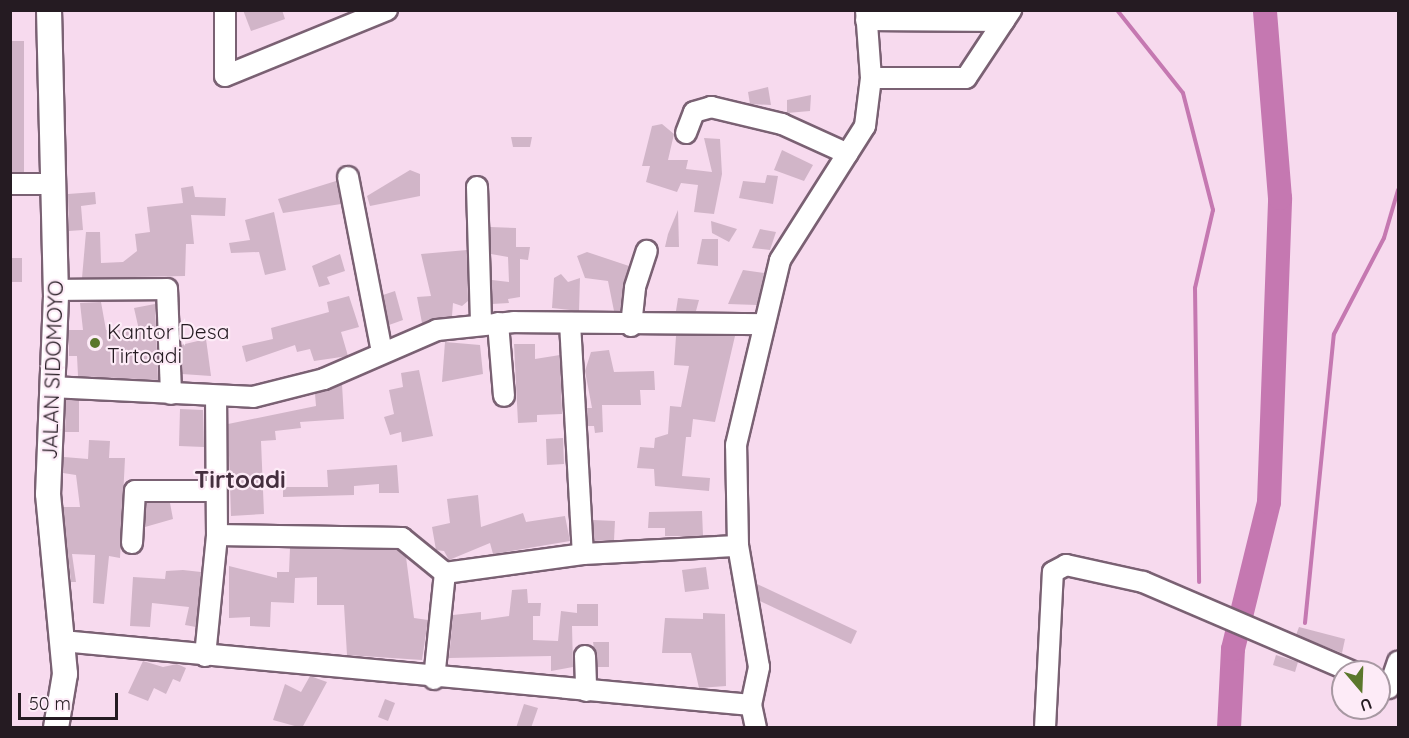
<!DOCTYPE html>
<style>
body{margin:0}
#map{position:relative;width:1409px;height:738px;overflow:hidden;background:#f7daee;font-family:Quicksand,sans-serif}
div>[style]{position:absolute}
.stream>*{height:4px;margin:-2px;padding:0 2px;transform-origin:2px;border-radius:2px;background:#c578b1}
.river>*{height:24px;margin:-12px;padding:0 12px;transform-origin:12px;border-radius:12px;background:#c578b1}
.building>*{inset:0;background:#d1b5c8}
.roads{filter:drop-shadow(2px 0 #7a6173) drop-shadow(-2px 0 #7a6173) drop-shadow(0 2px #7a6173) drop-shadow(0 -2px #7a6173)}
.minor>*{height:20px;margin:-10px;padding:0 10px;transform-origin:10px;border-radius:10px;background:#fff}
.major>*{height:24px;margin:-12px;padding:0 12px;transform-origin:12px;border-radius:12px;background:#fff}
.dots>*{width:16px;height:16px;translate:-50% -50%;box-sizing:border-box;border:3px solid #fdebf7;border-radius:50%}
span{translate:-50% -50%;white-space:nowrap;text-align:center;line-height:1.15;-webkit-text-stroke:4.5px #fdebf7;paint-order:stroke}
.poi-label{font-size:21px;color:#251b22}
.left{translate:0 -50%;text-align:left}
.street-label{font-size:21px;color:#251b22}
.quarter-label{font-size:24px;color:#442e3e;font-weight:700}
.frame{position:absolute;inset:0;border:12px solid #251b22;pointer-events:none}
.north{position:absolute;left:1331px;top:660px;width:60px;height:60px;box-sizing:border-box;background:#fdebf7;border:2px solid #a798a2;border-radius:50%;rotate:161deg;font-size:16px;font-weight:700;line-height:24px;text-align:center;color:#251b22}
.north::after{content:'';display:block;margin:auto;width:21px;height:27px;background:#5b772c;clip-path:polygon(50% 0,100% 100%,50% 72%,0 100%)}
.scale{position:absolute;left:18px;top:693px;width:100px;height:27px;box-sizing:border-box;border:3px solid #251b22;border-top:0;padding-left:8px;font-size:18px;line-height:21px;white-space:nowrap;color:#251b22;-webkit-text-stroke:4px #fdebf7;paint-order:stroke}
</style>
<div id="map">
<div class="stream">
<div style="left:1117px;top:10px;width:106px;rotate:51.5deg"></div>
<div style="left:1183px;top:93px;width:121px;rotate:75.6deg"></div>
<div style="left:1213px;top:210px;width:80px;rotate:103deg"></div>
<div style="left:1195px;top:288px;width:294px;rotate:89.2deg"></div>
<div style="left:1305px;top:623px;width:290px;rotate:-84.3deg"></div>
<div style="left:1334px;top:334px;width:108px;rotate:-62.5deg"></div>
<div style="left:1384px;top:238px;width:50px;rotate:-73.7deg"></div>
</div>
<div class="river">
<div style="left:1229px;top:728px;width:79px;rotate:-87.1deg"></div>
<div style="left:1233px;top:649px;width:151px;rotate:-76.2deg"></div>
<div style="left:1269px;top:502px;width:304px;rotate:-87.9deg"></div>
<div style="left:1280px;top:198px;width:189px;rotate:-94.6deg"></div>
</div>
<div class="building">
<div style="clip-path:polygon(243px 10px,282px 10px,285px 19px,251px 31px)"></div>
<div style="clip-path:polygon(10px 41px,24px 41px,24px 172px,10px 172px)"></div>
<div style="clip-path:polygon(768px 87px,771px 105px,750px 104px,748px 92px)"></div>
<div style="clip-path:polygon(811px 95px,810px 111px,787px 113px,787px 100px)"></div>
<div style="clip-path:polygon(662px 124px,674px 134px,668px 160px,688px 160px,686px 169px,712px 172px,704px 138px,720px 139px,722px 174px,714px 214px,694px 212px,698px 185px,681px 183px,677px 192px,646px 182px,650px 166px,642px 166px,652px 126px)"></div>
<div style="clip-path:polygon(511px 137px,532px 137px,530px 147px,513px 147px)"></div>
<div style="clip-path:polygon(782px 150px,813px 165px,804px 181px,774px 170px)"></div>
<div style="clip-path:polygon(410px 170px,420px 174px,420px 196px,370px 206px,367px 196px)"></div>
<div style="clip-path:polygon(767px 175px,778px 176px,773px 204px,739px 198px,743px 181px,765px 183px)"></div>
<div style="clip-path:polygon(336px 181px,341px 204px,283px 213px,278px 199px)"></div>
<div style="clip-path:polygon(193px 186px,195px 197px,226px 198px,225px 216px,191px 215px,194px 244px,186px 244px,185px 276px,82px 278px,86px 232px,100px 232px,101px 263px,123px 262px,137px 251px,135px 234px,150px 232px,147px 207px,183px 203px,181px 188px)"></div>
<div style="clip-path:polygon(95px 192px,96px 204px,81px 206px,83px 230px,69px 231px,68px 194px)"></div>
<div style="clip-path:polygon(678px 210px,679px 247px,665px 247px,668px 234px)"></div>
<div style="clip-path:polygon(274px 212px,286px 270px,265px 275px,259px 252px,231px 253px,229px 243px,250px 240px,245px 220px)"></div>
<div style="clip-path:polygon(711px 221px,737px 229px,729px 242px,712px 233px)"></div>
<div style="clip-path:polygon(490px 227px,516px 228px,516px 247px,530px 247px,528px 260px,520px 259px,520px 297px,508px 299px,509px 303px,492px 304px,492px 280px,509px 282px,508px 257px,491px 254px)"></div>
<div style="clip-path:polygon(760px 229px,776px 232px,770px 250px,752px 248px)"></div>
<div style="clip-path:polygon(702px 239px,718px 239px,718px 266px,697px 264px)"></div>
<div style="clip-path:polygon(467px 250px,468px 301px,462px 306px,453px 303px,452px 316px,422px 323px,417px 297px,431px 296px,421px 254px)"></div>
<div style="clip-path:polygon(587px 252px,629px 266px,620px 311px,614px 311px,608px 281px,585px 278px,577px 256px)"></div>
<div style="clip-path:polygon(340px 254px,345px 271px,327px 277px,330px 284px,319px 287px,312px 266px)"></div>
<div style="clip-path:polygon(10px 258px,22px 258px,22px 282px,10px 282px)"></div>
<div style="clip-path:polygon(743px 270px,764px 273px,757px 305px,728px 304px)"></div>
<div style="clip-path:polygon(561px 274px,568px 282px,580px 278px,579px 311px,552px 308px,554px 278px)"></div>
<div style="clip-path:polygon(395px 291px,403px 320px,389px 325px,383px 295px)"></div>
<div style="clip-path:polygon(349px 296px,359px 327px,341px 332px,348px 356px,314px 361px,310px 349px,297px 352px,295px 345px,246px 362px,242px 346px,273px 339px,271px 328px,329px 312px,327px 302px)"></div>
<div style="clip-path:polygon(678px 298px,699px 300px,696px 311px,676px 311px)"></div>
<div style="clip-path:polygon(101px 302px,106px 330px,139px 330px,134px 308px,155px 304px,158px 380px,78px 376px,77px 356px,69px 356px,69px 330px,83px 330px,80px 303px)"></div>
<div style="clip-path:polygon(676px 336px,735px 336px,715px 422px,693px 419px,691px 437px,686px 437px,682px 476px,710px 478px,709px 491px,655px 486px,654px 469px,637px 468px,640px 447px,654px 448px,655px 438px,668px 434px,670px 406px,681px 407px,689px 366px,674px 365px)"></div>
<div style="clip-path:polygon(206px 339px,211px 376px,182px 374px,181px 345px)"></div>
<div style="clip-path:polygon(445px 342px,480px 345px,483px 374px,442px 382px)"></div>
<div style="clip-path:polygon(514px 344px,535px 344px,535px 359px,560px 355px,562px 414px,537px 415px,537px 422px,518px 423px)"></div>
<div style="clip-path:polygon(609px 350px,614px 372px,654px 371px,655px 390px,640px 390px,641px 405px,602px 405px,603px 432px,595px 433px,594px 426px,588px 426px,587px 408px,592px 408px,585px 371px,591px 352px)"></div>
<div style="clip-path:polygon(419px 370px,433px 436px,402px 442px,401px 432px,390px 435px,384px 417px,394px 414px,389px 390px,403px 387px,401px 373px)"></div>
<div style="clip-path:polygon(342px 384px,344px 419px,300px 422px,301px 428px,275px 431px,276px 440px,261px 441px,264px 514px,231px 516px,228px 424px,316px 406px,315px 394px)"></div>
<div style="clip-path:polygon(66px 400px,79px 400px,79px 432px,65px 432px)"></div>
<div style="clip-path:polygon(180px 409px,203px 410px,204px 447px,179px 446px)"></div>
<div style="clip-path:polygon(563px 438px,564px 464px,547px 465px,546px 439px)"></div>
<div style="clip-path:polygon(89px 440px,110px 441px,109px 458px,125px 458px,120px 558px,109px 556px,104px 604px,93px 603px,95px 555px,72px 554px,76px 582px,71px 582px,63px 507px,80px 507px,76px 475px,63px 473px,64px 457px,88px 459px)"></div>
<div style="clip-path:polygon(397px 465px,399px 493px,379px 493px,379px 484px,354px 486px,354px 495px,283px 497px,283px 487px,328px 487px,327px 470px)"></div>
<div style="clip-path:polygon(478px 495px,481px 527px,523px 513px,526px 522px,565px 516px,570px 541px,493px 554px,490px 543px,449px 560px,444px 551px,436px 550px,432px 527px,450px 523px,447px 499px)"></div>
<div style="clip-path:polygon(146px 503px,170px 503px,173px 519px,145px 527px)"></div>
<div style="clip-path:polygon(702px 511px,703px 536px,665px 536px,665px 528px,648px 528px,649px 512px)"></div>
<div style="clip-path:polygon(593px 520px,615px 521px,614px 540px,594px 541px)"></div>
<div style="clip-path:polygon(290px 548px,398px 550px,406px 557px,414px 618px,428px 620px,422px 660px,347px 655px,344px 605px,317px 605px,317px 577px,295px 578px,294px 603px,271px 602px,270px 627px,250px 626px,250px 617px,229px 618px,229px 566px,277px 578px,277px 572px,289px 572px)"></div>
<div style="clip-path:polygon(706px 567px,709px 589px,685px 592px,682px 570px)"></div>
<div style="clip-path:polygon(183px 570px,201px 572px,196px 627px,185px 625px,189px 607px,152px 603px,150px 627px,130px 626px,133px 577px,165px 579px,166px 571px)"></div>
<div style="clip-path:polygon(757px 584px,857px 631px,851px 644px,760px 601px)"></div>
<div style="clip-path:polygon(527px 589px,528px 603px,541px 603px,540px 616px,533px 616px,533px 640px,558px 641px,561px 611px,577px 613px,577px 604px,598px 604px,598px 626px,572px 626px,573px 667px,551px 671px,551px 656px,449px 658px,453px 615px,481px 612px,481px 620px,509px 616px,512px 590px)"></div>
<div style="clip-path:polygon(703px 613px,725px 614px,726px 686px,699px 688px,691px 653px,662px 653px,665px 618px,703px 619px)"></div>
<div style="clip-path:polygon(1299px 627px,1345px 639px,1342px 653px,1296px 635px)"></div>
<div style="clip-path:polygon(593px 642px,609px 642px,609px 667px,597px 667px)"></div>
<div style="clip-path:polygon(1276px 655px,1298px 662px,1295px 672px,1273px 665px)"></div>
<div style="clip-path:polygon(143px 661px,163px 667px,177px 664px,186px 668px,180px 682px,173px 679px,166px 694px,154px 688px,148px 701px,128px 693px)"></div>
<div style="clip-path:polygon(310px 676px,327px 682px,302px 728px,273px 720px,285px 684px,301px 692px)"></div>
<div style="clip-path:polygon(385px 699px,395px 703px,388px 721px,378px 717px)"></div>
<div style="clip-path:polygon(524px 704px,538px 708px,531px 728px,516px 728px)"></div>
</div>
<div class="roads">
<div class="minor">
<div style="left:225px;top:10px;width:66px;rotate:90deg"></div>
<div style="left:225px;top:76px;width:175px;rotate:-22.2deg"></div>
<div style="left:866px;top:20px;width:138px;rotate:0.4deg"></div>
<div style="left:871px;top:78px;width:95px"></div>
<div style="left:966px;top:78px;width:82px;rotate:-56.5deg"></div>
<div style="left:686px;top:133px;width:22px;rotate:-69deg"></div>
<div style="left:694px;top:112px;width:18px;rotate:-16deg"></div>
<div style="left:711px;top:107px;width:73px;rotate:13.5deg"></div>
<div style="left:782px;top:124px;width:72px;rotate:24.4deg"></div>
<div style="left:348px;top:177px;width:178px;rotate:79deg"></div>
<div style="left:10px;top:184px;width:41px"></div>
<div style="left:477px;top:187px;width:137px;rotate:88.3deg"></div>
<div style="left:56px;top:290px;width:111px;rotate:-0.5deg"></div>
<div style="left:167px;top:289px;width:105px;rotate:87.8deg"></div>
<div style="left:498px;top:323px;width:73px;rotate:85.3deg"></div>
<div style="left:570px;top:323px;width:231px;rotate:86.8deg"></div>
<div style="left:631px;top:326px;width:39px;rotate:-84deg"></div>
<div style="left:635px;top:287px;width:38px;rotate:-72deg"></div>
<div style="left:51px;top:387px;width:202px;rotate:2.8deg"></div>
<div style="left:253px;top:397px;width:73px;rotate:-14.2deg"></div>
<div style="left:324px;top:379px;width:123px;rotate:-23.4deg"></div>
<div style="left:437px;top:330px;width:77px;rotate:-5.9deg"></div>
<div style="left:514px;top:322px;width:248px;rotate:0.5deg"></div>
<div style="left:217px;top:535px;width:185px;rotate:0.9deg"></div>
<div style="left:402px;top:538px;width:55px;rotate:39.1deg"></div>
<div style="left:445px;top:573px;width:139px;rotate:-7.8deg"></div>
<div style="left:583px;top:554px;width:155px;rotate:-3deg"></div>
<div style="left:132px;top:543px;width:52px;rotate:-86.7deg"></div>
<div style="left:135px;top:491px;width:80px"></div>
<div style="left:62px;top:641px;width:692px;rotate:5.31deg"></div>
<div style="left:205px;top:656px;width:122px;rotate:-84.3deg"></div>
<div style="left:217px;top:535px;width:136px;rotate:-90.4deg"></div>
<div style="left:585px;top:656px;width:35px;rotate:88deg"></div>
<div style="left:434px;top:679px;width:107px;rotate:-84.1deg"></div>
<div style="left:1389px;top:688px;width:28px;rotate:-71deg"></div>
<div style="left:756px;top:728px;width:24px;rotate:-102deg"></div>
<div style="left:751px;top:705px;width:39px;rotate:-78deg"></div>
<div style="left:759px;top:667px;width:123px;rotate:-99.8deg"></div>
<div style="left:738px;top:546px;width:101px;rotate:-91.1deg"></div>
<div style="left:736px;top:445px;width:190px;rotate:-76.6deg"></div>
<div style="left:780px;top:260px;width:159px;rotate:-57.6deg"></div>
<div style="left:865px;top:126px;width:48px;rotate:-82.9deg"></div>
<div style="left:871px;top:78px;width:68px;rotate:-94.2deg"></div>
<div style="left:1045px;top:728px;width:156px;rotate:-87.1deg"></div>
<div style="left:1053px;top:572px;width:15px;rotate:-28deg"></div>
<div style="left:1066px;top:565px;width:79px;rotate:12.4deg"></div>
<div style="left:1143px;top:582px;width:228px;rotate:23.2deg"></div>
</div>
<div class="major">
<div style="left:49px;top:10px;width:286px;rotate:88.6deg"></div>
<div style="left:56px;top:296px;width:198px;rotate:92.3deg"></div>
<div style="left:48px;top:494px;width:181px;rotate:84.6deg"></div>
<div style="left:65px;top:674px;width:55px;rotate:99.5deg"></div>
</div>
</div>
<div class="dots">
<div style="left:95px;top:343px;background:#5b772c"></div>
</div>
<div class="poi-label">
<span class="left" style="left:107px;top:343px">Kantor Desa<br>Tirtoadi</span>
</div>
<div class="street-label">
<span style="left:52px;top:370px;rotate:-88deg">JALAN SIDOMOYO</span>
</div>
<div class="quarter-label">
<span style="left:240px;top:480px">Tirtoadi</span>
</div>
<div class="frame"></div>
<div class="north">U</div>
<div class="scale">50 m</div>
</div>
